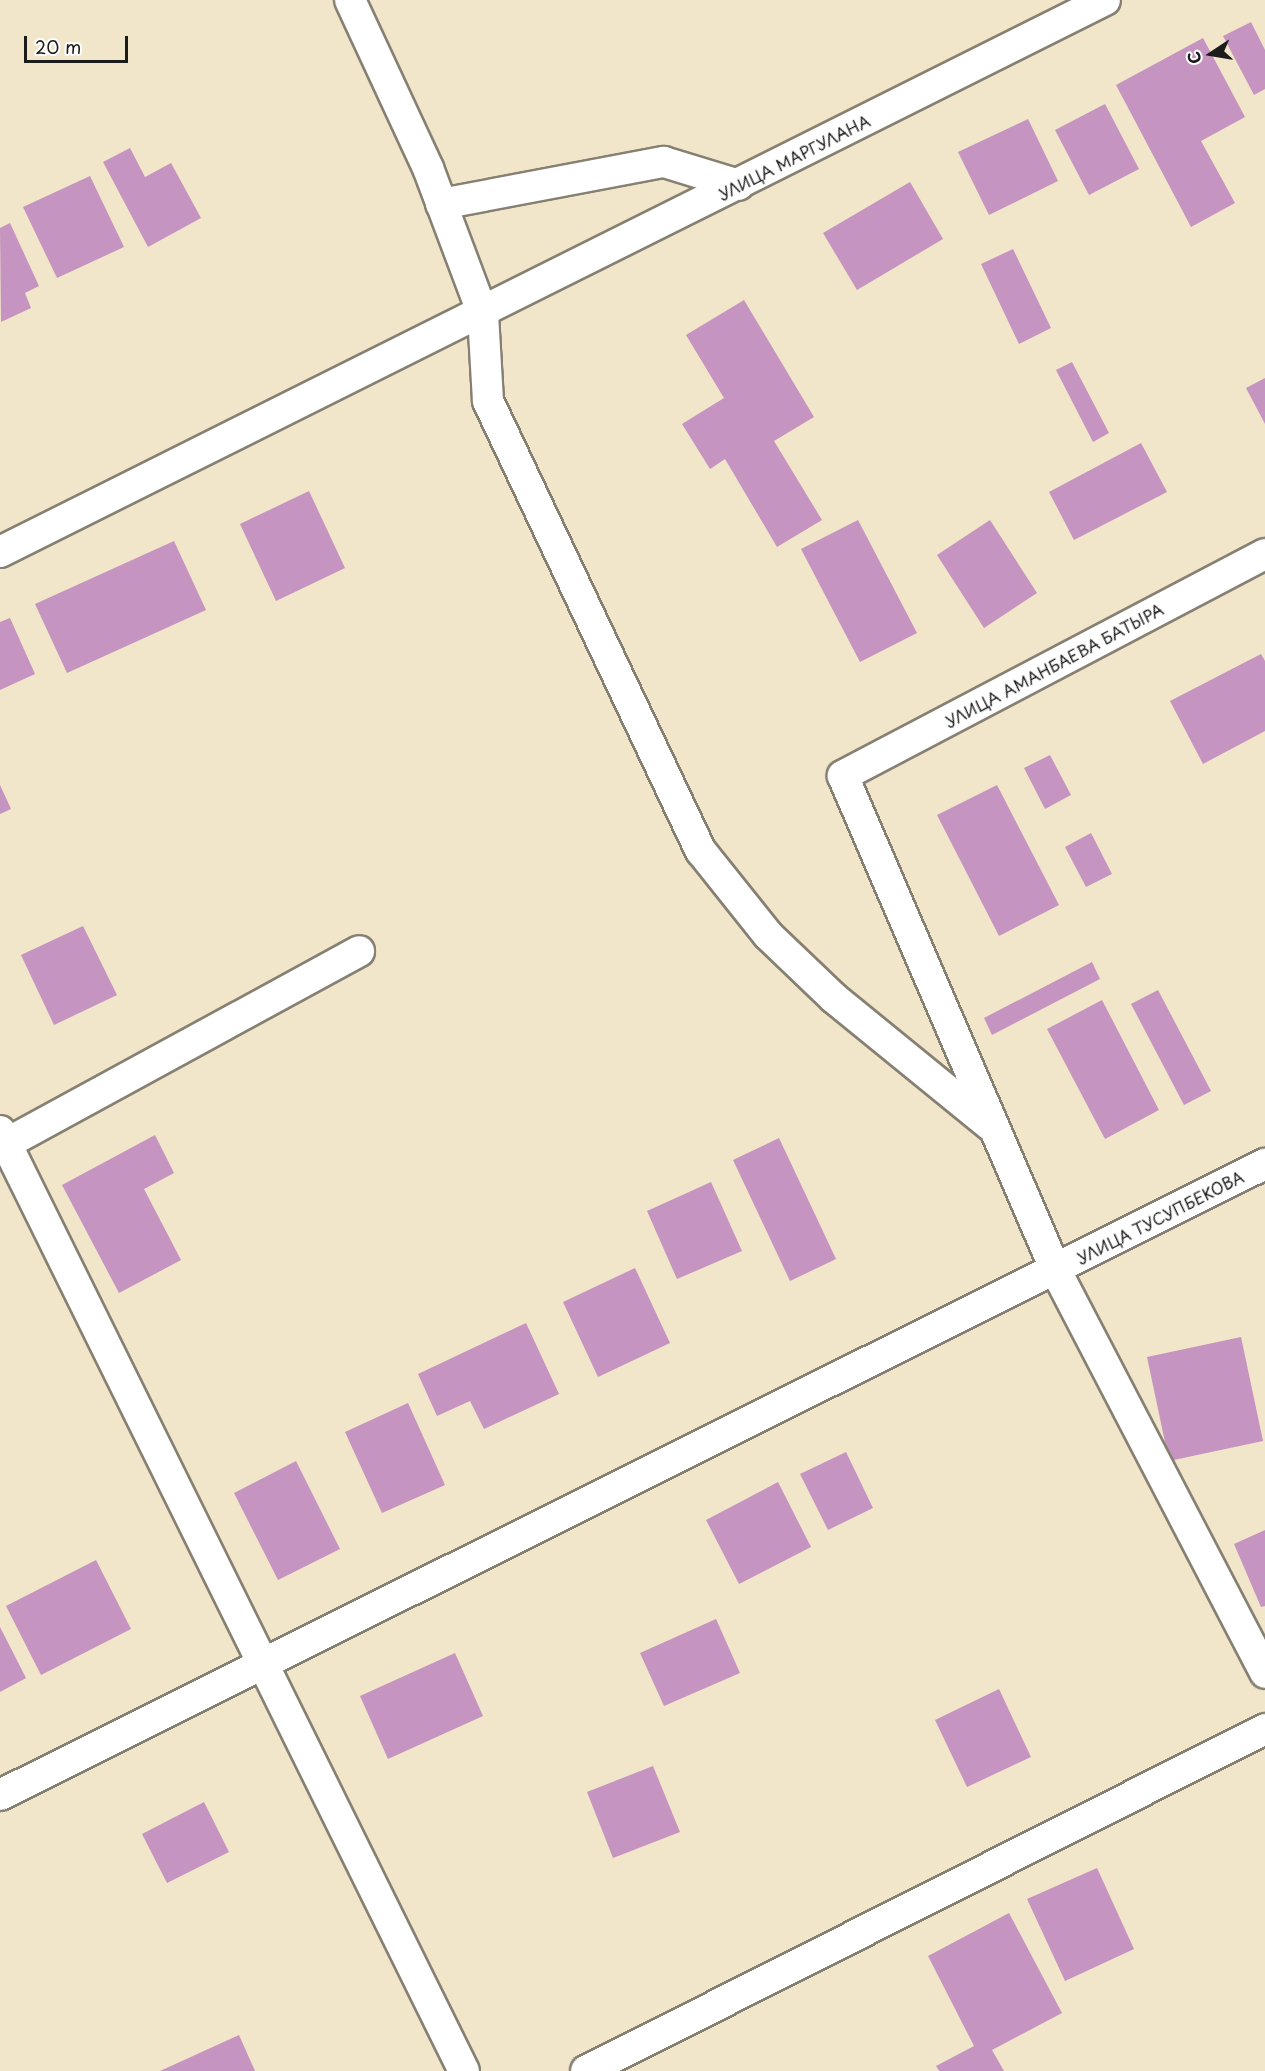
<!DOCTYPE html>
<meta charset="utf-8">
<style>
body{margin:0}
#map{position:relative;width:1265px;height:2071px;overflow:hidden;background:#f1e5ca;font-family:"Playpen Sans",sans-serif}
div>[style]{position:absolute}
.building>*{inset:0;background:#c594c0}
.roads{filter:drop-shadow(2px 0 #868073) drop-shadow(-2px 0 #868073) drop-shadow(0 2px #868073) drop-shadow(0 -2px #868073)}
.minor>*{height:30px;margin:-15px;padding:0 15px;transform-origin:15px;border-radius:15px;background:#fff}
span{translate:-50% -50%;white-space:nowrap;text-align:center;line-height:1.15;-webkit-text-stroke:4.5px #fff;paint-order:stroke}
.street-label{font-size:16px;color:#1c1c1c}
.north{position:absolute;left:1181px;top:24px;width:60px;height:60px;-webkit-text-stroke:4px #fff;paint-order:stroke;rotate:258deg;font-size:16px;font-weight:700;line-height:24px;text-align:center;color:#1c1c1c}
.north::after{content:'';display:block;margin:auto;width:21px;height:27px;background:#1c1c1c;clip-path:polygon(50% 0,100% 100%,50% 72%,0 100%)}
.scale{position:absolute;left:24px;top:36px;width:104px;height:27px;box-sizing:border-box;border:3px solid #1c1c1c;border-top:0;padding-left:8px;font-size:18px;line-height:21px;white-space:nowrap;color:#1c1c1c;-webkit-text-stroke:4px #fff;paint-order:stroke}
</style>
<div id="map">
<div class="building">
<div style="clip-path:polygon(1251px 22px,1265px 50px,1265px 89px,1254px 95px,1223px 36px)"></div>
<div style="clip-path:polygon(1203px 38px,1245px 117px,1201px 141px,1235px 203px,1191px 227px,1116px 85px)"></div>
<div style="clip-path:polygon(1105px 104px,1139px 169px,1089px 195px,1055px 130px)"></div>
<div style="clip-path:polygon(1028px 119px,1058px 181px,989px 215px,958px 152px)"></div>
<div style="clip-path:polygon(130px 148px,145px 177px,171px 163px,201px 218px,148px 247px,103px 162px)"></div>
<div style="clip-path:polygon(90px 176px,124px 247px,57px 278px,23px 207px)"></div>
<div style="clip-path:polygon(910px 182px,943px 239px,857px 290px,823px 233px)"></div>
<div style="clip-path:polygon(10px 223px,39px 286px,25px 293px,31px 308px,1px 322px,0 228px)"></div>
<div style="clip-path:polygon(1013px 249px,1051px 328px,1019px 344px,981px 264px)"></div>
<div style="clip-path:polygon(744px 300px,814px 417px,774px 441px,822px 520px,777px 547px,725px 459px,710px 469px,682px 424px,724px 398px,686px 335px)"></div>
<div style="clip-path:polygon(1072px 362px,1109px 433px,1093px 442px,1056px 370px)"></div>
<div style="clip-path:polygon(1265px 378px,1265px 424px,1246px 388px)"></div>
<div style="clip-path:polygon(1141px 443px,1167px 492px,1074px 540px,1049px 492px)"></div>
<div style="clip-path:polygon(309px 491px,345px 568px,276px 601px,240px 524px)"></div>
<div style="clip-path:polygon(858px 520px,917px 633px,860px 662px,801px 549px)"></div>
<div style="clip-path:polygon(990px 520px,1037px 593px,984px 628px,937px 555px)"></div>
<div style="clip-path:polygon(174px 541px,206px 610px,67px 673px,35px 604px)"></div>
<div style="clip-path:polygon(10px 618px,35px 674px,0 690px,0 622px)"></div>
<div style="clip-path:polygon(1261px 654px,1265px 661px,1265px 731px,1203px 764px,1170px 701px)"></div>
<div style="clip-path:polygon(1050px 755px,1071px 795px,1045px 809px,1024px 768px)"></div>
<div style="clip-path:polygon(0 785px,11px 809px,0 814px)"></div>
<div style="clip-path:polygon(997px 785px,1059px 905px,999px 936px,937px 815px)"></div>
<div style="clip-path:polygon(1091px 833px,1112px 874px,1086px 887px,1065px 847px)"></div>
<div style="clip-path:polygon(83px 926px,117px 995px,54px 1025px,21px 955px)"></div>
<div style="clip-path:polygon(1092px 962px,1100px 979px,992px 1035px,984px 1018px)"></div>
<div style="clip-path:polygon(1158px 990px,1211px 1091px,1184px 1105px,1131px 1004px)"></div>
<div style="clip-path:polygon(1102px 1000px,1159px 1110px,1105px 1139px,1047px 1029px)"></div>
<div style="clip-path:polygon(155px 1135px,174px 1173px,144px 1189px,181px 1260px,119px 1293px,62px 1185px)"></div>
<div style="clip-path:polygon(779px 1138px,836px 1259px,790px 1281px,733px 1160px)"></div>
<div style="clip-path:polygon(711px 1182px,742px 1251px,677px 1279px,647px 1211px)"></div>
<div style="clip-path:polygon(635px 1268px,670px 1343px,598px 1377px,563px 1302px)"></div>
<div style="clip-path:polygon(526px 1323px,559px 1394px,484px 1429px,470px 1401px,437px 1416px,418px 1374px)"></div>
<div style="clip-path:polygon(1241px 1337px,1263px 1441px,1169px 1461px,1147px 1357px)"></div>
<div style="clip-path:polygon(408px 1403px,445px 1485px,382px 1513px,345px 1432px)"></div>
<div style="clip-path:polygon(846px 1452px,873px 1508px,828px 1530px,800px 1474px)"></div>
<div style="clip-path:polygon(296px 1461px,340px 1549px,278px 1580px,234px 1493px)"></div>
<div style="clip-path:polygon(778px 1482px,811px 1547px,739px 1584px,706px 1520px)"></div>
<div style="clip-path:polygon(1265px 1530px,1265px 1606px,1261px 1607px,1234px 1544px)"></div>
<div style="clip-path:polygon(96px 1560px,131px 1629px,41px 1675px,6px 1606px)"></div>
<div style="clip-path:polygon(716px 1619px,740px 1673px,664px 1706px,640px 1653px)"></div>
<div style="clip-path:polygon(0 1627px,26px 1678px,0 1692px)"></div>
<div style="clip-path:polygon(455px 1653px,483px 1716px,388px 1759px,360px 1696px)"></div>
<div style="clip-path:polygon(999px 1689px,1031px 1757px,967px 1787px,935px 1720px)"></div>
<div style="clip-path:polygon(653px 1766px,680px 1832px,613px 1858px,587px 1792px)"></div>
<div style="clip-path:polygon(204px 1802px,229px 1852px,167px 1883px,142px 1834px)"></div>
<div style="clip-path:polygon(1097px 1868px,1134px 1949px,1065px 1981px,1027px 1899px)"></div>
<div style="clip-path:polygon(1009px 1913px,1062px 2013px,992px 2050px,1004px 2071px,939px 2071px,936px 2066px,974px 2046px,928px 1956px)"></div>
<div style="clip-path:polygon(239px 2035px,255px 2071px,160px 2071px)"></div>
</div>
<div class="roads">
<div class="minor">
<div style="left:350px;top:0;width:185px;rotate:65.1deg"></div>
<div style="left:428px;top:168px;width:156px;rotate:69.4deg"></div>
<div style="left:483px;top:314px;width:87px;rotate:86.7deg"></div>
<div style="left:488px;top:401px;width:498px;rotate:64.7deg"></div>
<div style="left:701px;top:851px;width:107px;rotate:51.4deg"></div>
<div style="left:768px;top:935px;width:91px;rotate:43.7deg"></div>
<div style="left:834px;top:998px;width:204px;rotate:39.2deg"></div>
<div style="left:441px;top:204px;width:227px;rotate:-10.7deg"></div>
<div style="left:664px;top:162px;width:78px;rotate:17deg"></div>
<div style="left:0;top:552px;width:1235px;rotate:-26.54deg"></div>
<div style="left:1265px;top:554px;width:477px;rotate:152.3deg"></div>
<div style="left:843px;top:776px;width:539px;rotate:66.72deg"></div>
<div style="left:1056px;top:1271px;width:453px;rotate:62.5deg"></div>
<div style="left:0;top:1131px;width:1048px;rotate:63.73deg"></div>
<div style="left:0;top:1147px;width:409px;rotate:-28.6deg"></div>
<div style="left:0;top:1795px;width:1414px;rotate:-26.51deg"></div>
<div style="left:586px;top:2071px;width:760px;rotate:-26.73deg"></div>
</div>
</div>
<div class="street-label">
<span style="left:794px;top:157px;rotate:-27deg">УЛИЦА МАРГУЛАНА</span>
<span style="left:1054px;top:665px;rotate:-28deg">УЛИЦА АМАНБАЕВА БАТЫРА</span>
<span style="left:1160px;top:1217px;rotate:-27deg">УЛИЦА ТУСУПБЕКОВА</span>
</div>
<div class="north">С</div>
<div class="scale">20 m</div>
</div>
